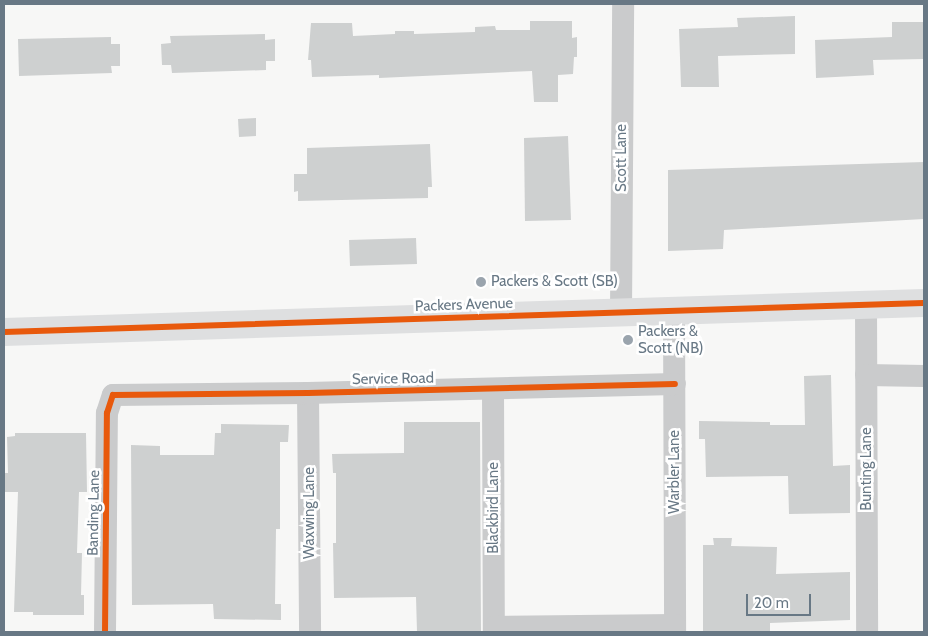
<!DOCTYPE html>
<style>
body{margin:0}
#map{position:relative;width:928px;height:636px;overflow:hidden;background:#f7f7f6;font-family:Cabin,sans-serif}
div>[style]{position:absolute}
.building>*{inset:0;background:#ced0d0}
.street>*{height:22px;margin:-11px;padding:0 11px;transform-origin:11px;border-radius:11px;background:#cacbcc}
.secondary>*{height:28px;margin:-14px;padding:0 14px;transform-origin:14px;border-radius:14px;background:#dedfe0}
.cycleway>*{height:6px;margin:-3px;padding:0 3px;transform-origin:3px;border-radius:3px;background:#e8590c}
.dots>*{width:14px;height:14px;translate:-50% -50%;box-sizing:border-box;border:2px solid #fff;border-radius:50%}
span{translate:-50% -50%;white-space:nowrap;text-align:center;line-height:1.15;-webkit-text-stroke:5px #fff;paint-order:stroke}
.street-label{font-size:15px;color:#687885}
.poi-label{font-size:15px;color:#687885}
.left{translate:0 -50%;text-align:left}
.frame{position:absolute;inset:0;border:5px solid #687885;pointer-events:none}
.scale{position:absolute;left:746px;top:594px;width:65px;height:22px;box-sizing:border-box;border:2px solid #687885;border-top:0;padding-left:6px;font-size:15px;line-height:18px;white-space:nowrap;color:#687885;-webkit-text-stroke:4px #fff;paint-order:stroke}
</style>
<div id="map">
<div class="building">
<div style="clip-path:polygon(795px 16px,795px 54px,718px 56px,719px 87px,681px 87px,679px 29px,738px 27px,737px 18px)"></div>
<div style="clip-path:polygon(530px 21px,572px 21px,572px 38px,577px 37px,577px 57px,574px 57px,573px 74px,558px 75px,558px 102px,534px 102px,532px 71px,379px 78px,379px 75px,312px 77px,311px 60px,308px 60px,311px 23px,352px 23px,353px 36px,395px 34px,395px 31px,414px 31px,414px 34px,475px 32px,475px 27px,495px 26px,496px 30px,530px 30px)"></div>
<div style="clip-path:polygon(892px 22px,924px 22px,924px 59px,873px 60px,874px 75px,816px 78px,815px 40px,892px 37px)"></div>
<div style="clip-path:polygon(265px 34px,265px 40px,275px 39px,275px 61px,266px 61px,266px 70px,172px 73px,171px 65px,162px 65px,161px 44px,171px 43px,170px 36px)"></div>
<div style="clip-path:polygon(111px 37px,111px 44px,120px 44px,120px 66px,111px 66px,112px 73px,19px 76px,18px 39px)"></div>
<div style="clip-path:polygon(256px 118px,256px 136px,239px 137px,238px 119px)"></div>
<div style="clip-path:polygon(568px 136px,571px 220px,525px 221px,524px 138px)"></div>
<div style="clip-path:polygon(430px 144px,432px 187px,428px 187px,428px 198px,298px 201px,298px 191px,294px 192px,294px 174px,307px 174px,307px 148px)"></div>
<div style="clip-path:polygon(924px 162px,924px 219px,724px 230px,723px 249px,668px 251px,668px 170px)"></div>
<div style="clip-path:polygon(416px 238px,417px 264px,350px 266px,349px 240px)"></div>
<div style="clip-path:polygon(831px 375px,833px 466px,850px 465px,850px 513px,789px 514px,788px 476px,706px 477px,705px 439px,699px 439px,699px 421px,770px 422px,770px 425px,805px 425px,804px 376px)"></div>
<div style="clip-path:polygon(404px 422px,480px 422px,481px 632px,417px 632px,416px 597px,334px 598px,333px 543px,336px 543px,336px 473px,333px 473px,332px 454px,404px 453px)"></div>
<div style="clip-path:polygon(221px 424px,289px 425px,288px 442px,280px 442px,280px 529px,276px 529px,275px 604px,281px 604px,281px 620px,214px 619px,213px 604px,132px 605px,131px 445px,160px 446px,160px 455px,214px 455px,215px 433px,221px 433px)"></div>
<div style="clip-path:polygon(15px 433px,86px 433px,87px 492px,79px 492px,77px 553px,82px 553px,81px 595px,84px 595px,84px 615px,33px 615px,33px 612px,14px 612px,18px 492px,5px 492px,5px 473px,8px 473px,7px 437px,15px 436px)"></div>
<div style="clip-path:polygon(713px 538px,732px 538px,731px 546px,777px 547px,776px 574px,850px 572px,850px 620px,770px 623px,770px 632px,703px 632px,703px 545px,714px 545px)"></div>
</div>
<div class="street">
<div style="left:866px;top:305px;width:327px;rotate:89.8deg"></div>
<div style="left:674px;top:311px;width:321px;rotate:89.8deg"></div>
<div style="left:621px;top:313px;width:309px;rotate:-89.6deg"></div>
<div style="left:866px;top:375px;width:58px;rotate:1deg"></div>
<div style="left:493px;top:389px;width:243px;rotate:89.8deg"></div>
<div style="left:308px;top:393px;width:239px;rotate:89.5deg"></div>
<div style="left:494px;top:627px;width:181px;rotate:-0.6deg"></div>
<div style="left:105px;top:632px;width:219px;rotate:-89.5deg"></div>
<div style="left:107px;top:413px;width:19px;rotate:-72deg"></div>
<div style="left:113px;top:395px;width:195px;rotate:-0.6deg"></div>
<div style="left:308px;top:393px;width:367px;rotate:-1.4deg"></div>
</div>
<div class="secondary">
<div style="left:4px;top:332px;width:920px;rotate:-1.81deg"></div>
</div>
<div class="cycleway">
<div style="left:4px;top:332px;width:920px;rotate:-1.81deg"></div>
<div style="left:105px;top:632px;width:219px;rotate:-89.5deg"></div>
<div style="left:107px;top:413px;width:19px;rotate:-72deg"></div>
<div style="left:113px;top:395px;width:195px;rotate:-0.6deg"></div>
<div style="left:308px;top:393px;width:367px;rotate:-1.4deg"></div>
</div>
<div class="dots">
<div style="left:481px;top:282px;background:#9aa4ad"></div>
<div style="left:628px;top:340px;background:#9aa4ad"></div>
</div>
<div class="street-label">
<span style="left:622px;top:158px;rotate:-90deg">Scott Lane</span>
<span style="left:464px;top:305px;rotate:-2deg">Packers Avenue</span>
<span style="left:393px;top:379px;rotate:-1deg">Service Road</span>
<span style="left:867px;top:469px;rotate:-90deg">Bunting Lane</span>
<span style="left:675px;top:472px;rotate:-90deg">Warbler Lane</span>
<span style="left:494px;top:508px;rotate:-90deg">Blackbird Lane</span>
<span style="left:94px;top:513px;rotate:-89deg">Banding Lane</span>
<span style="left:310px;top:513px;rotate:-90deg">Waxwing Lane</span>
</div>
<div class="poi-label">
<span class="left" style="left:491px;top:282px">Packers &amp; Scott (SB)</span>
<span class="left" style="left:638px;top:340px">Packers &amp;<br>Scott (NB)</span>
</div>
<div class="frame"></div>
<div class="scale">20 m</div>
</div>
